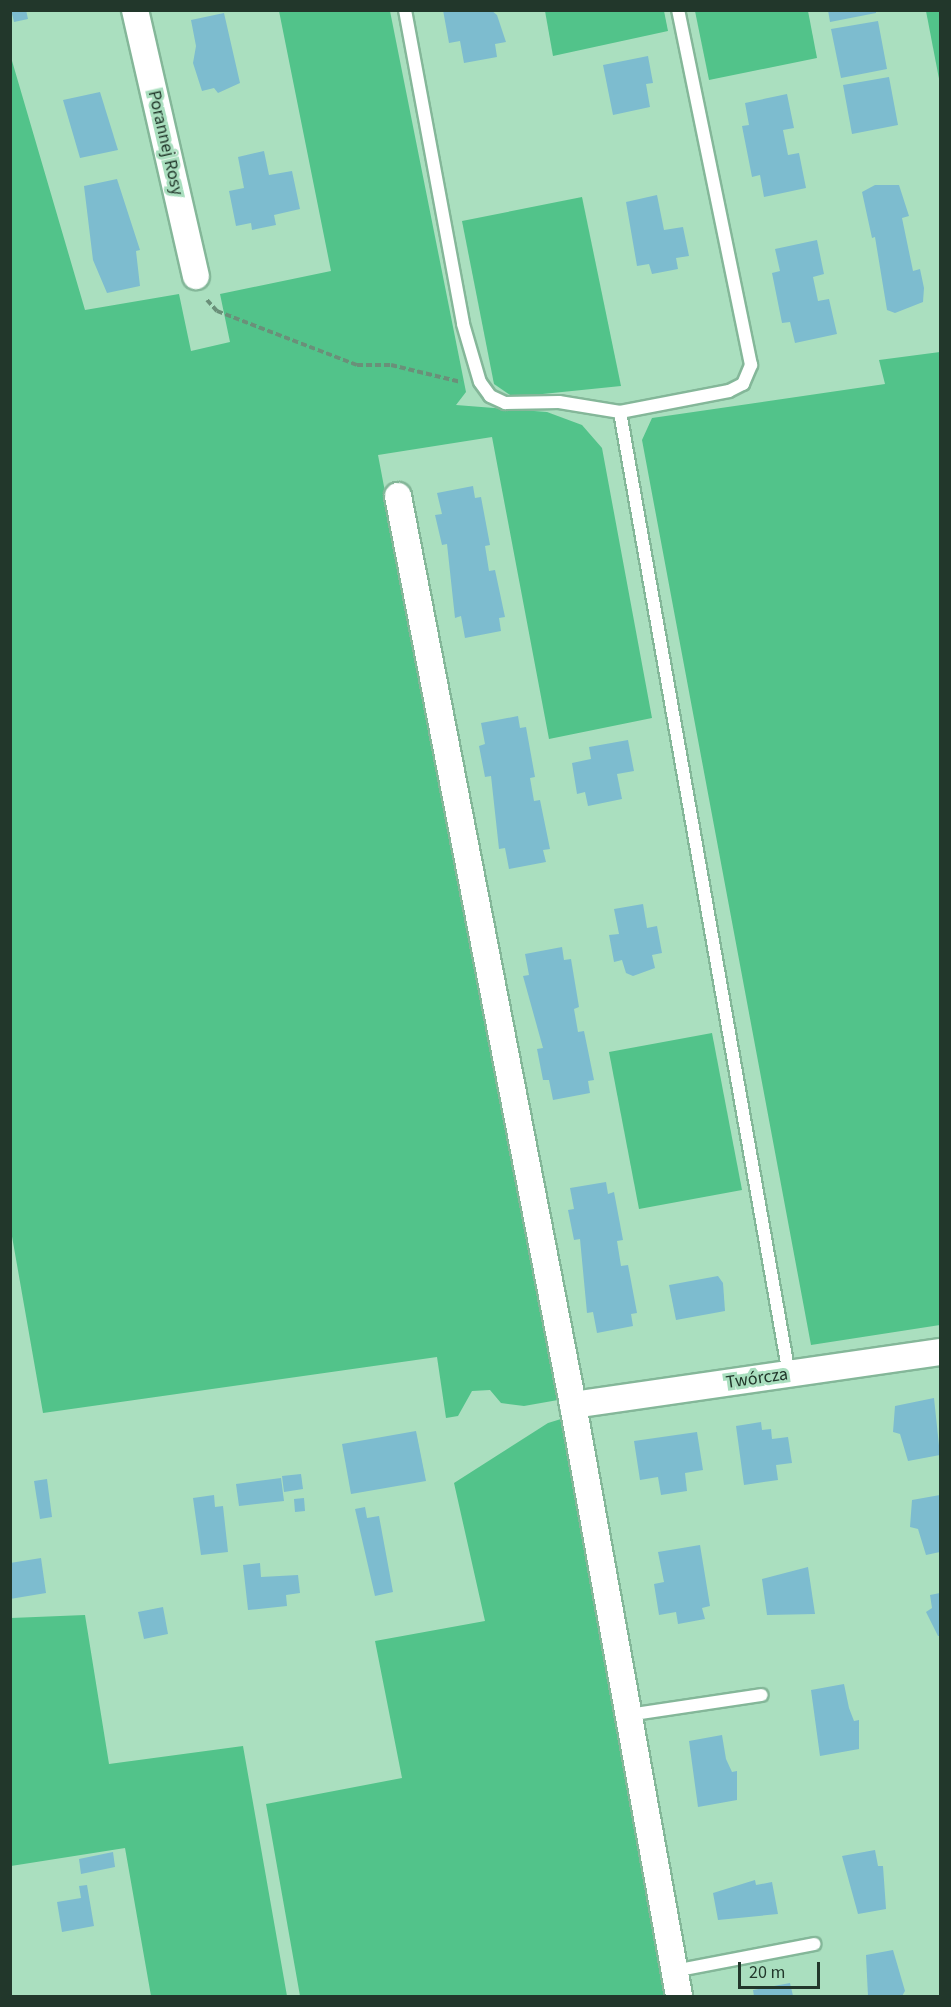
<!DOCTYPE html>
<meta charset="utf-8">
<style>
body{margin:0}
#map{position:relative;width:951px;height:2007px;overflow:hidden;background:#aadfbf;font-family:"Source Sans 3",sans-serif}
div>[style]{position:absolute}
.green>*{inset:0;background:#52c38a}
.building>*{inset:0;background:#7dbccf}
.path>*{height:4px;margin-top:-2px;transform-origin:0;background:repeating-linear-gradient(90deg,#6a9079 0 6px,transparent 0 9px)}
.roads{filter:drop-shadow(2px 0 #84b799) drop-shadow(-2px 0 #84b799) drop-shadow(0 2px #84b799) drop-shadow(0 -2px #84b799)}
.service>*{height:12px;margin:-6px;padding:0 6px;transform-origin:6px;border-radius:6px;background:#fff}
.minor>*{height:26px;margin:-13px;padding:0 13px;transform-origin:13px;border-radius:13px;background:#fff}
span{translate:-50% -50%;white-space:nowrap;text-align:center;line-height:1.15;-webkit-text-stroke:6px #aadfbf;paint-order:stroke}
.street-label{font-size:18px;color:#22372b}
.frame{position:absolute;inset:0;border:12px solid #22372b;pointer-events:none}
.scale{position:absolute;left:738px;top:1962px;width:82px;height:27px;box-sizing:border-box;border:3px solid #22372b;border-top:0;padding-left:8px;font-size:18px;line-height:21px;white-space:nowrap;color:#22372b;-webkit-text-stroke:4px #aadfbf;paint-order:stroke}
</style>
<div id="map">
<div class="green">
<div style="clip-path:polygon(279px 11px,390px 11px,466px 392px,456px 405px,547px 412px,582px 425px,602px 448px,652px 718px,549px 739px,492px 437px,378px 455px,558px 1400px,524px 1406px,501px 1403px,490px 1390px,472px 1391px,458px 1416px,446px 1418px,437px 1357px,43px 1413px,10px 1225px,10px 54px,85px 310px,179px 294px,191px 351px,230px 342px,220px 294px,331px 271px)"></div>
<div style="clip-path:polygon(545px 11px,664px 11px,668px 31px,553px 56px)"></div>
<div style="clip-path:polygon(695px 11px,808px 11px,817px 58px,709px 80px)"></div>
<div style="clip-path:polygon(926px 11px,940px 11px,940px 84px)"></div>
<div style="clip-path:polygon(582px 197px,621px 386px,513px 397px,494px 384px,462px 221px)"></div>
<div style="clip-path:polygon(940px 352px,940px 1325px,811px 1345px,642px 440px,652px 418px,885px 384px,879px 360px)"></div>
<div style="clip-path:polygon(712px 1033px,742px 1190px,639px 1209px,609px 1052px)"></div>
<div style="clip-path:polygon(561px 1419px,669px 1996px,300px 1996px,266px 1804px,402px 1778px,375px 1641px,485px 1621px,454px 1483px,548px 1423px)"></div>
<div style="clip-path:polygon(85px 1615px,109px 1764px,243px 1746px,287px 1996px,151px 1996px,125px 1848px,11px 1866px,11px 1618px)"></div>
</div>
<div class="building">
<div style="clip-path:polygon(11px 10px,26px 10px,28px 19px,14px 22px)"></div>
<div style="clip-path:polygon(443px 10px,491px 10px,497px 15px,506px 42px,495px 44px,497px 57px,464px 63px,460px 41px,449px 43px)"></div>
<div style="clip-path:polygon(828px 10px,876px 10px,876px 13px,830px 22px)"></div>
<div style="clip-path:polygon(224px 13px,240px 83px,218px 93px,214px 88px,202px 91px,193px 63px,196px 46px,191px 20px)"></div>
<div style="clip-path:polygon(878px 21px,887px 69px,841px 78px,831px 29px)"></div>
<div style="clip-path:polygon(648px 56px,653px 83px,646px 84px,650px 107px,613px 115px,603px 65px)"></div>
<div style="clip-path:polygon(889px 77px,898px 125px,852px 134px,843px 85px)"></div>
<div style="clip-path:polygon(100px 92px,118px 150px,80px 158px,63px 100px)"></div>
<div style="clip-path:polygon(787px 94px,794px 128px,783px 130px,788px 155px,799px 153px,806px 188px,764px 197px,760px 175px,752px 177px,742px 126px,749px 125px,745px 103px)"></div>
<div style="clip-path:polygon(264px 151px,269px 175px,292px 171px,300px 209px,274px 215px,276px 225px,252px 230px,251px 223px,236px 226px,229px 191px,244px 188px,238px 157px)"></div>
<div style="clip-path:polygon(117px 179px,140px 250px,136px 251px,140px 286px,107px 293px,93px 260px,84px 186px)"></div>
<div style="clip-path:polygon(875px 185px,899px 185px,909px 216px,902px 218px,913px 271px,920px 269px,924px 288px,923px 302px,895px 313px,887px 310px,875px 237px,872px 238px,862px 192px)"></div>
<div style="clip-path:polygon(657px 195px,664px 230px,683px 227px,689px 256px,676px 258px,678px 269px,652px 274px,649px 264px,637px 266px,626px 202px)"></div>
<div style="clip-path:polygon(817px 240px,824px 274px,813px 277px,818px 301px,829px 299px,837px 334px,795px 343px,790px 322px,782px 323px,772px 273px,780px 271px,775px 249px)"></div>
<div style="clip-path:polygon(473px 486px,475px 498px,481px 497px,490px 545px,485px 546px,489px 571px,495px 570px,505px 617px,499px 618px,501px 631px,465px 638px,461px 616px,455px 618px,447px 544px,442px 545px,435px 515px,442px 514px,437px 493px)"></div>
<div style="clip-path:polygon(518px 716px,520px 728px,526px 727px,535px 777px,530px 778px,534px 801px,540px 800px,550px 849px,543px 850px,546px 862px,509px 869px,505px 848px,499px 849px,491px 776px,485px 777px,479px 746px,485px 744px,481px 723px)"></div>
<div style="clip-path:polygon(628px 740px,634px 771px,617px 774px,622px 799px,588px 806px,585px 792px,577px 794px,572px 763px,591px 759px,589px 747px)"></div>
<div style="clip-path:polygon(643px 904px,647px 928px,657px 926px,662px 953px,652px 955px,655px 968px,633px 976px,626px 973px,622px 960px,614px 962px,609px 935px,619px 934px,614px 909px)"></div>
<div style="clip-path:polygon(562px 947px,564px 960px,571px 959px,579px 1007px,574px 1009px,578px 1032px,584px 1031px,594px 1080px,588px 1081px,590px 1093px,553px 1100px,549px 1080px,543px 1080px,537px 1049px,543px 1048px,523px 976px,529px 975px,525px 954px)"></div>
<div style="clip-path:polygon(606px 1182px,608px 1194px,614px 1192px,623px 1240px,617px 1241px,621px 1266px,628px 1265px,637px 1313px,631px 1314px,633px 1326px,597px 1333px,593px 1312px,587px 1313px,580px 1239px,574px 1240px,568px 1210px,574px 1209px,570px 1188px)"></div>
<div style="clip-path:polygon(718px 1276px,723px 1283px,725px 1311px,676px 1320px,669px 1285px)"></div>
<div style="clip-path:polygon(934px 1398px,940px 1455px,908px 1461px,900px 1434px,893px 1432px,895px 1406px)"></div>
<div style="clip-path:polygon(761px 1422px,762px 1430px,771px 1429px,772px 1439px,788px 1437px,792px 1463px,776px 1465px,778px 1480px,744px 1485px,736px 1426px)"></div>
<div style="clip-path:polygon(416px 1431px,426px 1481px,351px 1494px,342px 1444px)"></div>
<div style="clip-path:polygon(697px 1432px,703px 1470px,685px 1473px,687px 1491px,661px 1495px,658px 1477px,640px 1480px,634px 1441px)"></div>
<div style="clip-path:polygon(301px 1474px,303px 1489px,284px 1492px,282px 1476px)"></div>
<div style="clip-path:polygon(281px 1478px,284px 1501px,239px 1506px,236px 1484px)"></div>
<div style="clip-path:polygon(47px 1479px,52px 1517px,40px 1519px,34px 1481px)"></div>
<div style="clip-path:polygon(214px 1495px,215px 1507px,223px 1506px,228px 1552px,201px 1555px,193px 1498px)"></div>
<div style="clip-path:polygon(940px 1495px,940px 1552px,926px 1555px,918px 1529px,910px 1527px,912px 1500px)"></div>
<div style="clip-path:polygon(304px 1498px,305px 1511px,295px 1512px,294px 1499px)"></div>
<div style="clip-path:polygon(365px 1507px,367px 1518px,379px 1516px,393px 1592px,375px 1596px,355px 1509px)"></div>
<div style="clip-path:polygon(700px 1545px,710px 1606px,702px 1608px,705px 1619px,678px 1624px,676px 1612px,659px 1615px,654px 1584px,664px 1582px,658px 1552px)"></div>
<div style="clip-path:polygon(41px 1558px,46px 1593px,10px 1599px,10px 1563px)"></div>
<div style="clip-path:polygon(260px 1563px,261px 1577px,298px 1575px,300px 1593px,286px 1595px,287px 1606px,248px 1610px,243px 1565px)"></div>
<div style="clip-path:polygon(808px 1567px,815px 1614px,767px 1615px,762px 1579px)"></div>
<div style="clip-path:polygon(940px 1593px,940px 1636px,938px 1636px,926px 1612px,932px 1608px,930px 1595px)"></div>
<div style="clip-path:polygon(163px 1607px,168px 1634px,144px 1639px,138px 1612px)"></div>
<div style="clip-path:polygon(844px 1684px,849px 1708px,854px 1721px,859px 1720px,859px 1749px,820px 1756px,811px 1690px)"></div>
<div style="clip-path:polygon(722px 1735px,726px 1759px,732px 1772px,737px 1771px,737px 1800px,698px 1807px,689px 1741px)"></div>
<div style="clip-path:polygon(875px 1850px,878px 1866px,883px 1866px,886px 1909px,858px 1914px,842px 1856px)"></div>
<div style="clip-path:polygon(113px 1852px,115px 1867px,81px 1874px,79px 1859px)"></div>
<div style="clip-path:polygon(755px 1880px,756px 1885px,772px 1882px,778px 1914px,718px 1920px,713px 1893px)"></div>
<div style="clip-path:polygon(87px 1885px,94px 1926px,62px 1932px,57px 1902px,81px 1898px,79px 1886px)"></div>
<div style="clip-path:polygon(893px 1950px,905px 1991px,902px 1996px,868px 1996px,866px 1955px)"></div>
<div style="clip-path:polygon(790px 1983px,793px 1996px,754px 1996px,753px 1990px)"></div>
</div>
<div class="path">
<div style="left:207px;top:300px;width:15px;rotate:48deg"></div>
<div style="left:217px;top:311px;width:150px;rotate:21.1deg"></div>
<div style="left:357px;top:365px;width:34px"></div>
<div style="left:391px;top:365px;width:72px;rotate:13.7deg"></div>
</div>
<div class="roads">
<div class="service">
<div style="left:405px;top:10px;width:319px;rotate:79.5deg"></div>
<div style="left:463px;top:324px;width:60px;rotate:73.7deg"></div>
<div style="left:480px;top:382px;width:17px;rotate:54deg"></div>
<div style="left:490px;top:396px;width:17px;rotate:25deg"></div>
<div style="left:505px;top:403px;width:54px;rotate:-1.1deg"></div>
<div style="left:559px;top:402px;width:62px;rotate:9.3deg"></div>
<div style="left:620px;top:412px;width:111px;rotate:-10.9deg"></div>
<div style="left:729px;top:391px;width:16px;rotate:-27deg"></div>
<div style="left:743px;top:384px;width:21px;rotate:-67deg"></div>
<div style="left:751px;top:365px;width:362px;rotate:-101.6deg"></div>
<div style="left:620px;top:412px;width:977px;rotate:80.04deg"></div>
<div style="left:628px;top:1715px;width:135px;rotate:-8.5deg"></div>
<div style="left:674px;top:1971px;width:143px;rotate:-10.9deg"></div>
</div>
<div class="minor">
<div style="left:135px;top:10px;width:273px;rotate:77.1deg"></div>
<div style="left:398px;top:496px;width:926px;rotate:79.1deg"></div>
<div style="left:573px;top:1405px;width:600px;rotate:79.83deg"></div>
<div style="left:573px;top:1405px;width:371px;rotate:-8.2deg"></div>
</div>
</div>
<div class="street-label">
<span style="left:165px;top:143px;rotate:77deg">Porannej Rosy</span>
<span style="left:757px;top:1379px;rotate:-8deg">Twórcza</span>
</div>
<div class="frame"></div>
<div class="scale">20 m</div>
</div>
